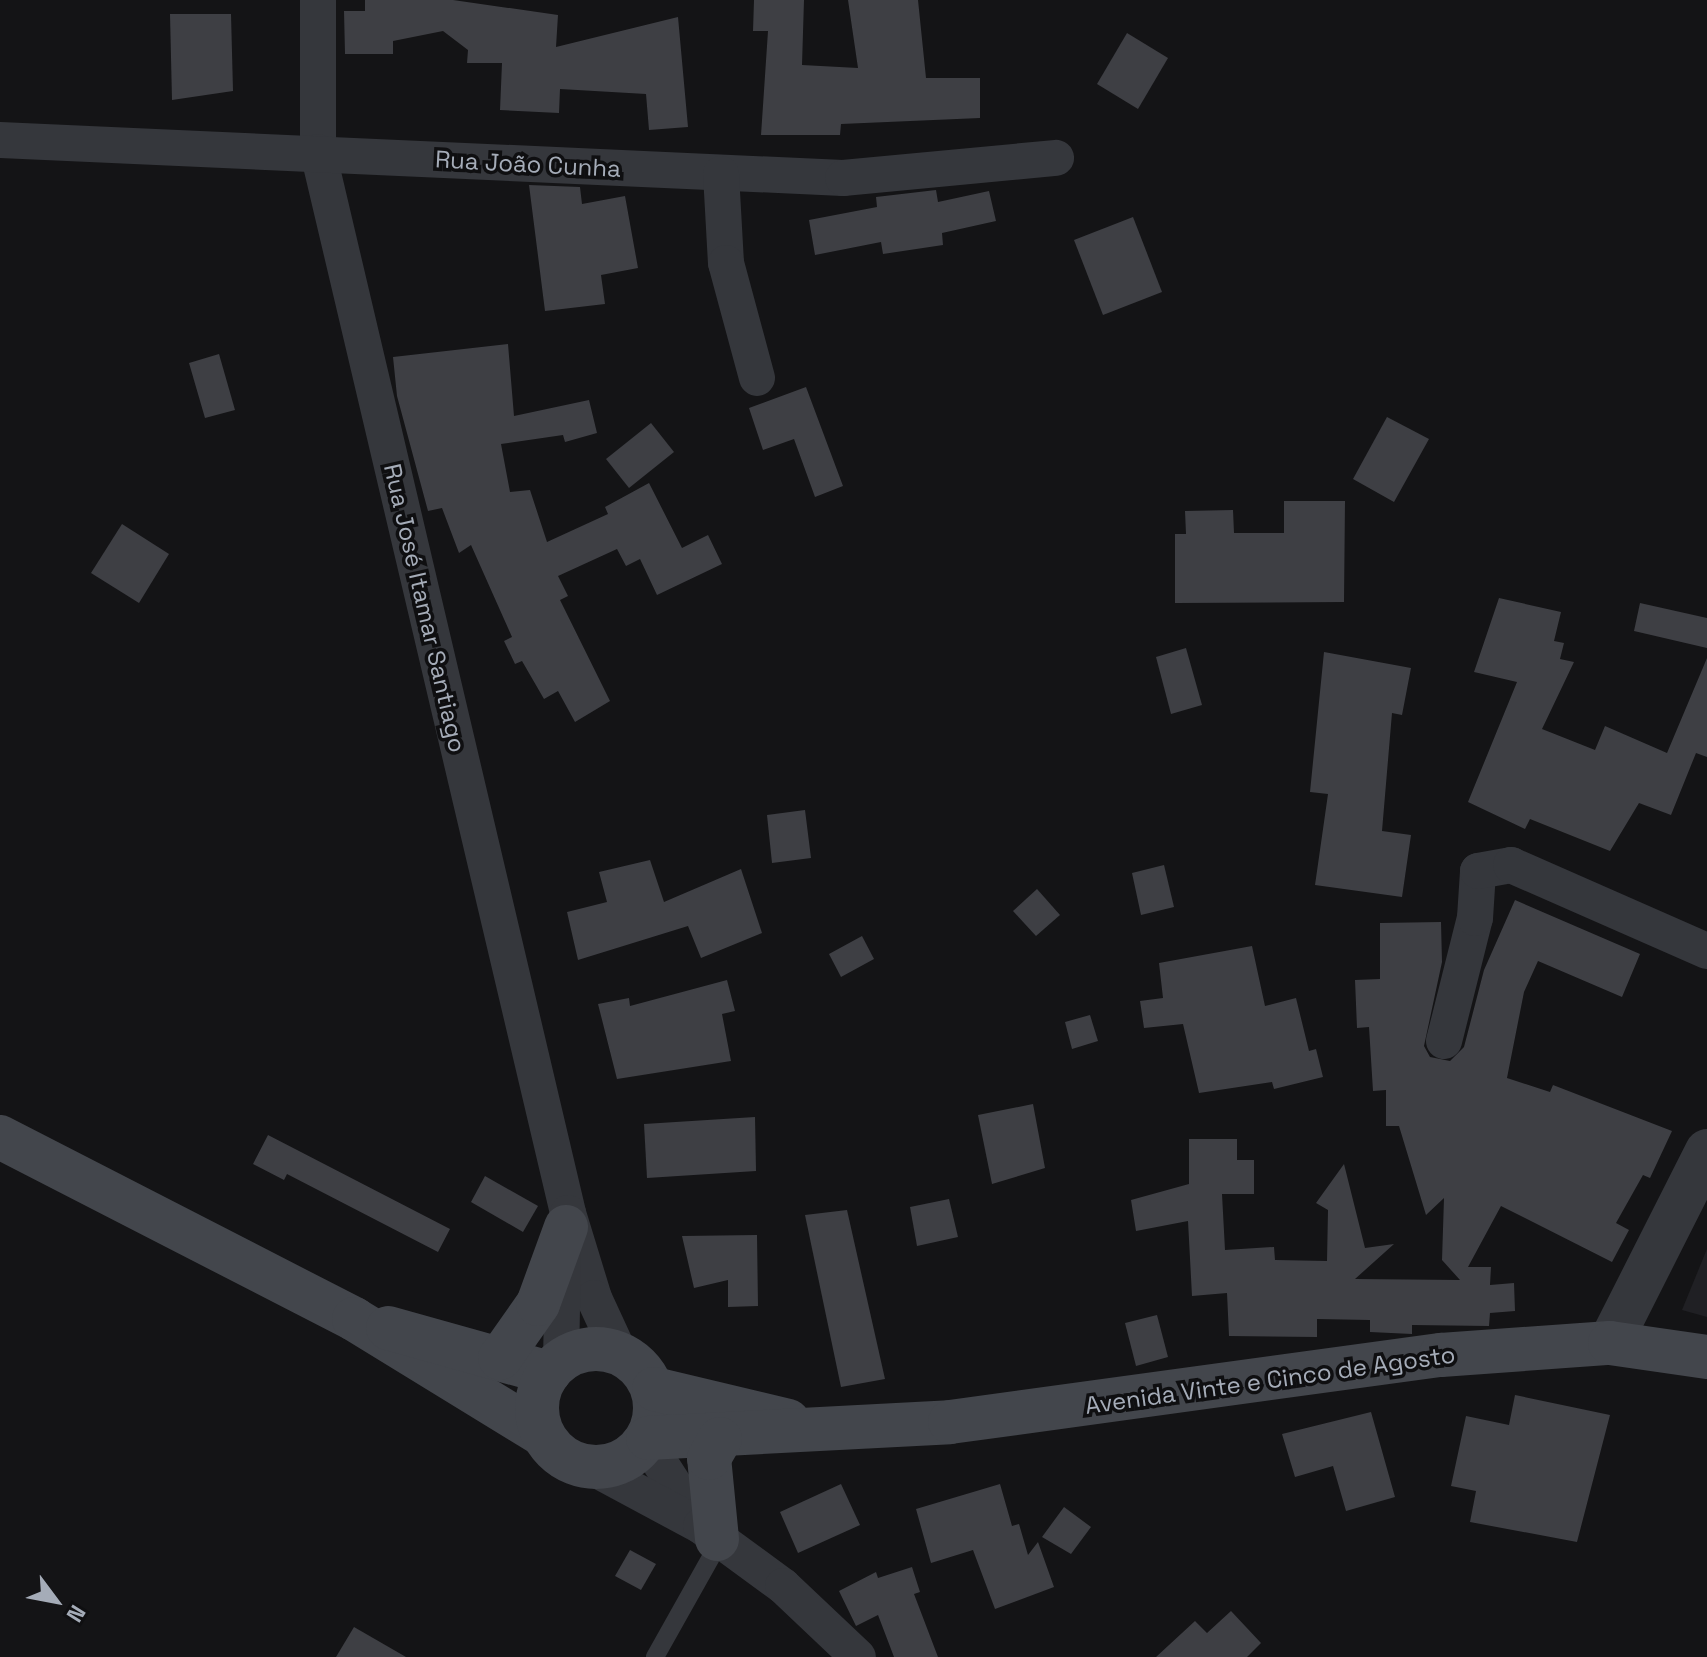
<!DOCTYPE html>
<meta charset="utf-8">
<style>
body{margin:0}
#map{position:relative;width:1707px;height:1657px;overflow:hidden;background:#141416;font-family:"Space Grotesk",sans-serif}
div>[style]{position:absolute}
.built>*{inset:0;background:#202024}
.building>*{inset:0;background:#3e3f44}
.service>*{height:18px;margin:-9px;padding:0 9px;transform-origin:9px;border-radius:9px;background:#35373c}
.minor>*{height:36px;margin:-18px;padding:0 18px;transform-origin:18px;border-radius:18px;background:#35373c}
.tertiary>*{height:44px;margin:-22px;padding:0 22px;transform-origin:22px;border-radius:22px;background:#35373c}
.secondary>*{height:44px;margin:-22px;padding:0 22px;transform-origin:22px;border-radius:22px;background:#43464c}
.secondary>.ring{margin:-22px;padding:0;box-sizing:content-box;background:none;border:44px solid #43464c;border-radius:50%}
span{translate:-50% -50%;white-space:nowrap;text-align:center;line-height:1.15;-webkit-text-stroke:7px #0f0f11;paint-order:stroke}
.street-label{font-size:24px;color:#a5acb8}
.north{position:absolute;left:16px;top:1561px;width:80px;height:80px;-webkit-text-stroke:6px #0f0f11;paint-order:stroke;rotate:122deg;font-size:22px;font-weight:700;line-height:32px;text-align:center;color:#a5acb8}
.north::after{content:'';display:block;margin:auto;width:28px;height:36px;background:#a5acb8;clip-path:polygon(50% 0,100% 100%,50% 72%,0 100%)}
</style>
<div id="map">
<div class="built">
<div style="clip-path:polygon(1707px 1249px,1707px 1317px,1682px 1310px)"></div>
</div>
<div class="building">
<div style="clip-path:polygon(365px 0,453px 0,558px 15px,556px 47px,678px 17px,688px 127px,649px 130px,646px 94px,560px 89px,559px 113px,500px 110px,502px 63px,467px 63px,468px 50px,443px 31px,393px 41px,393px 54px,345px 54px,344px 11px,365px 11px)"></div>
<div style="clip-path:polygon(754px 0,804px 0,802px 65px,858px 68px,848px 0,918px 0,926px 78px,980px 78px,980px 118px,841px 124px,840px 135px,761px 135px,768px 31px,753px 31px)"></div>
<div style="clip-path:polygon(170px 14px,231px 14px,233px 91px,172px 100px)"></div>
<div style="clip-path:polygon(1127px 33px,1168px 58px,1138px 109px,1097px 84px)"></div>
<div style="clip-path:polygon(529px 185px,580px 187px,582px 204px,625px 196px,638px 268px,601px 275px,605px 304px,545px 311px)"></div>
<div style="clip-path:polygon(936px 190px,938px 202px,989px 191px,996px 221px,942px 233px,943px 245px,883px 254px,881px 242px,815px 255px,809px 220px,877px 207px,876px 197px)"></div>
<div style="clip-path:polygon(1133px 217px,1162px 292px,1103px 315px,1074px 240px)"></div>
<div style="clip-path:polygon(508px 344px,514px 416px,589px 400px,597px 433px,565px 442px,563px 435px,501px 444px,510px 492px,530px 490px,547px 542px,608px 514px,605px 507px,649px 483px,682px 548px,708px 535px,722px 564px,657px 595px,640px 559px,626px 566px,617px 549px,558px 576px,568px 596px,560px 600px,610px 701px,575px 722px,558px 691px,544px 699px,522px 661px,515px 664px,504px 641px,512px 637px,471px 545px,459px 553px,442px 508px,428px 511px,397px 396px,393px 357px)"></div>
<div style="clip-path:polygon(219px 354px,235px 410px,205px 418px,189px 363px)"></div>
<div style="clip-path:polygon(806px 387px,843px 486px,815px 497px,794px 439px,763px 450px,749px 408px)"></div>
<div style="clip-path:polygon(1387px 417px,1429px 439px,1394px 502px,1353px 479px)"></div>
<div style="clip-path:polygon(651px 423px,674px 452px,629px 488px,606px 459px)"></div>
<div style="clip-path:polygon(1284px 501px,1345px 501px,1344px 602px,1175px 603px,1175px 534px,1186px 534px,1185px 511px,1233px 510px,1234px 533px,1284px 533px)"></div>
<div style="clip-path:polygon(122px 524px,169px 554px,139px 603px,91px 573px)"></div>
<div style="clip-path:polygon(1499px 598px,1561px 612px,1554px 641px,1564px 643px,1560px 659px,1574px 662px,1542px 729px,1595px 750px,1605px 726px,1667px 753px,1707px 658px,1707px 757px,1696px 753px,1671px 815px,1639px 803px,1610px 851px,1530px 819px,1525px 829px,1468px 802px,1517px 682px,1474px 672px)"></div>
<div style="clip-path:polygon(1640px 603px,1707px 618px,1707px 648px,1634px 631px)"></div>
<div style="clip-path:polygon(1186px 648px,1202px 705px,1171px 714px,1156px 657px)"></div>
<div style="clip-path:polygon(1324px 652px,1411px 668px,1402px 715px,1392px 713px,1382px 831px,1411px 835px,1402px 897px,1315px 885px,1328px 794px,1310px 792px)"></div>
<div style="clip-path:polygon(805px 810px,811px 858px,772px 863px,767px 815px)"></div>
<div style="clip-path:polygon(650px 860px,664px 902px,741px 869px,762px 933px,701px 958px,688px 926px,578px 960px,567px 912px,607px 902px,599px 872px)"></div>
<div style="clip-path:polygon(1164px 865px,1174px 907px,1141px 915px,1132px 873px)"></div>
<div style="clip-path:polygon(1037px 889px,1060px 915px,1036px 936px,1013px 911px)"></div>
<div style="clip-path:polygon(1515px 900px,1640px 954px,1622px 997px,1538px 961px,1524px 992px,1507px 1078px,1550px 1092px,1553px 1085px,1672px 1131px,1650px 1178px,1643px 1175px,1616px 1223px,1629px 1230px,1612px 1262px,1501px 1206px,1468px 1267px,1491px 1267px,1490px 1285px,1514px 1283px,1515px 1311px,1490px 1313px,1489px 1326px,1412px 1325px,1412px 1334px,1370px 1332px,1370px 1320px,1317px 1319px,1317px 1337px,1229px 1336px,1227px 1293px,1192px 1296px,1188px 1221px,1136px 1231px,1131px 1200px,1189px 1184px,1189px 1139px,1237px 1139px,1237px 1160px,1254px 1160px,1254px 1194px,1222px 1194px,1225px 1250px,1274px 1247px,1275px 1260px,1327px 1261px,1328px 1210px,1316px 1203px,1344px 1164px,1365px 1248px,1394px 1244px,1355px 1279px,1460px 1280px,1442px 1260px,1444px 1198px,1426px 1215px,1399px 1126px,1386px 1126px,1386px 1090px,1373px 1091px,1369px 1027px,1357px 1028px,1355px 980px,1380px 979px,1380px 923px,1441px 922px,1442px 962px,1424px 1046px,1430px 1057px,1450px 1061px,1464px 1047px,1484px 970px)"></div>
<div style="clip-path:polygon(862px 936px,874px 959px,841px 977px,829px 954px)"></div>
<div style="clip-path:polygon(1252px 946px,1265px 1006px,1296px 998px,1309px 1051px,1316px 1049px,1323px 1077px,1274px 1089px,1272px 1082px,1199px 1093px,1183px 1024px,1144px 1028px,1140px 1001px,1163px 998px,1159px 963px)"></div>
<div style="clip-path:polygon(727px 980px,735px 1011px,722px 1014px,731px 1061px,617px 1079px,598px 1004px,629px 998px,630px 1006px)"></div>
<div style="clip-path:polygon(1090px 1015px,1098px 1041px,1072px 1049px,1065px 1022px)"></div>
<div style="clip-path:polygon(1033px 1104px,1045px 1168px,992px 1184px,978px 1115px)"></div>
<div style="clip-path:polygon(755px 1117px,756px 1171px,647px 1178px,644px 1124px)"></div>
<div style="clip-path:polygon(268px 1135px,450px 1229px,438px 1252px,287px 1174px,284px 1180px,253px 1164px)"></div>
<div style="clip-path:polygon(485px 1176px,538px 1206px,523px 1232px,471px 1202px)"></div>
<div style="clip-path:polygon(949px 1199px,958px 1237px,917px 1246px,910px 1207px)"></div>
<div style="clip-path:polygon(847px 1210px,885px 1379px,841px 1387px,805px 1215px)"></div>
<div style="clip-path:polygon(757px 1235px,758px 1306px,728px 1307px,728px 1280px,694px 1288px,682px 1236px)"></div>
<div style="clip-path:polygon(1157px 1315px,1168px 1357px,1136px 1366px,1125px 1323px)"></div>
<div style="clip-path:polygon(1515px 1395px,1610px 1415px,1577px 1542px,1470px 1522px,1476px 1491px,1451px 1486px,1466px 1416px,1509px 1425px)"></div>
<div style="clip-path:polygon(1371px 1412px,1395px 1497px,1346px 1511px,1333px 1466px,1295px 1477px,1282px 1434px)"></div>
<div style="clip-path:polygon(841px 1484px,860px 1525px,798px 1553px,780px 1512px)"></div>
<div style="clip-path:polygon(1000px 1484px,1012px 1526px,1019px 1524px,1028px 1555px,1038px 1542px,1054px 1587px,995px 1609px,973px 1550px,931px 1563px,916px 1509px)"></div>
<div style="clip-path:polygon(1064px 1507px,1091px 1527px,1071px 1554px,1042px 1537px)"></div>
<div style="clip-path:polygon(630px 1550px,656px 1564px,641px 1590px,615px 1576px)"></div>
<div style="clip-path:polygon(912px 1567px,920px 1592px,914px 1594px,938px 1657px,894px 1657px,878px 1615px,856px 1626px,839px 1591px,876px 1572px,878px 1578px)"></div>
<div style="clip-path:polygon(1231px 1611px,1261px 1643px,1247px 1657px,1156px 1657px,1195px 1621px,1207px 1633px)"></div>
<div style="clip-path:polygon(354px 1627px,406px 1657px,336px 1657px)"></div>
</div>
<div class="service">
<div style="left:655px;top:1657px;width:133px;rotate:-60.7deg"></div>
</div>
<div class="minor">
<div style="left:318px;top:0;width:152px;rotate:90deg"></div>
<div style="left:318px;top:152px;width:1090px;rotate:76.74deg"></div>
<div style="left:568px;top:1213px;width:89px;rotate:73deg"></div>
<div style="left:594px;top:1298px;width:60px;rotate:65.2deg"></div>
<div style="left:0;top:140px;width:844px;rotate:2.58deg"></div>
<div style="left:843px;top:178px;width:214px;rotate:-5.4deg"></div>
<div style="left:721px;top:174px;width:89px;rotate:86.8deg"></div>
<div style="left:726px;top:263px;width:119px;rotate:74.9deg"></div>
<div style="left:1444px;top:1041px;width:127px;rotate:-75.9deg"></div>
<div style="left:1475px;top:918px;width:47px;rotate:-86.3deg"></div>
<div style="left:1478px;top:871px;width:34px;rotate:-10deg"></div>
<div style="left:1511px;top:865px;width:214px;rotate:23.7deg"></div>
<div style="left:561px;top:1361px;width:103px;rotate:-88.9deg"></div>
<div style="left:646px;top:1441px;width:96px;rotate:57.3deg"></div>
<div style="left:593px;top:1468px;width:123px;rotate:28.2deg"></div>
<div style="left:701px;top:1526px;width:102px;rotate:36.2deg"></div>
<div style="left:783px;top:1586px;width:103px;rotate:43.4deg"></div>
</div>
<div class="tertiary">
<div style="left:1610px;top:1343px;width:215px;rotate:-63.2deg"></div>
</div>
<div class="secondary">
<div style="left:0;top:1137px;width:398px;rotate:27.2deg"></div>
<div style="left:354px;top:1319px;width:220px;rotate:31.5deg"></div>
<div style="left:388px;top:1328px;width:167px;rotate:15.6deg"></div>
<div class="ring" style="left:537px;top:1349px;width:74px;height:74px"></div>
<div style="left:500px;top:1358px;width:66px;rotate:-54.9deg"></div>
<div style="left:538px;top:1304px;width:82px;rotate:-70deg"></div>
<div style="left:654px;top:1389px;width:138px;rotate:13.4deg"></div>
<div style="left:648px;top:1438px;width:302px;rotate:-3deg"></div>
<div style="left:950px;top:1422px;width:496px;rotate:-7.8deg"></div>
<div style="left:1441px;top:1355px;width:169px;rotate:-4.1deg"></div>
<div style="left:1610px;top:1343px;width:98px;rotate:8.2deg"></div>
<div style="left:717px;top:1539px;width:81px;rotate:-95.6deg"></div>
<div style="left:709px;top:1458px;width:22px;rotate:-60deg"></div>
</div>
<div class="street-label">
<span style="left:528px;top:164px;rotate:3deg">Rua João Cunha</span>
<span style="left:425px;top:608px;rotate:77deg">Rua José Itamar Santiago</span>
<span style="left:1270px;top:1380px;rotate:-8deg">Avenida Vinte e Cinco de Agosto</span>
</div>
<div class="north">N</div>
</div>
